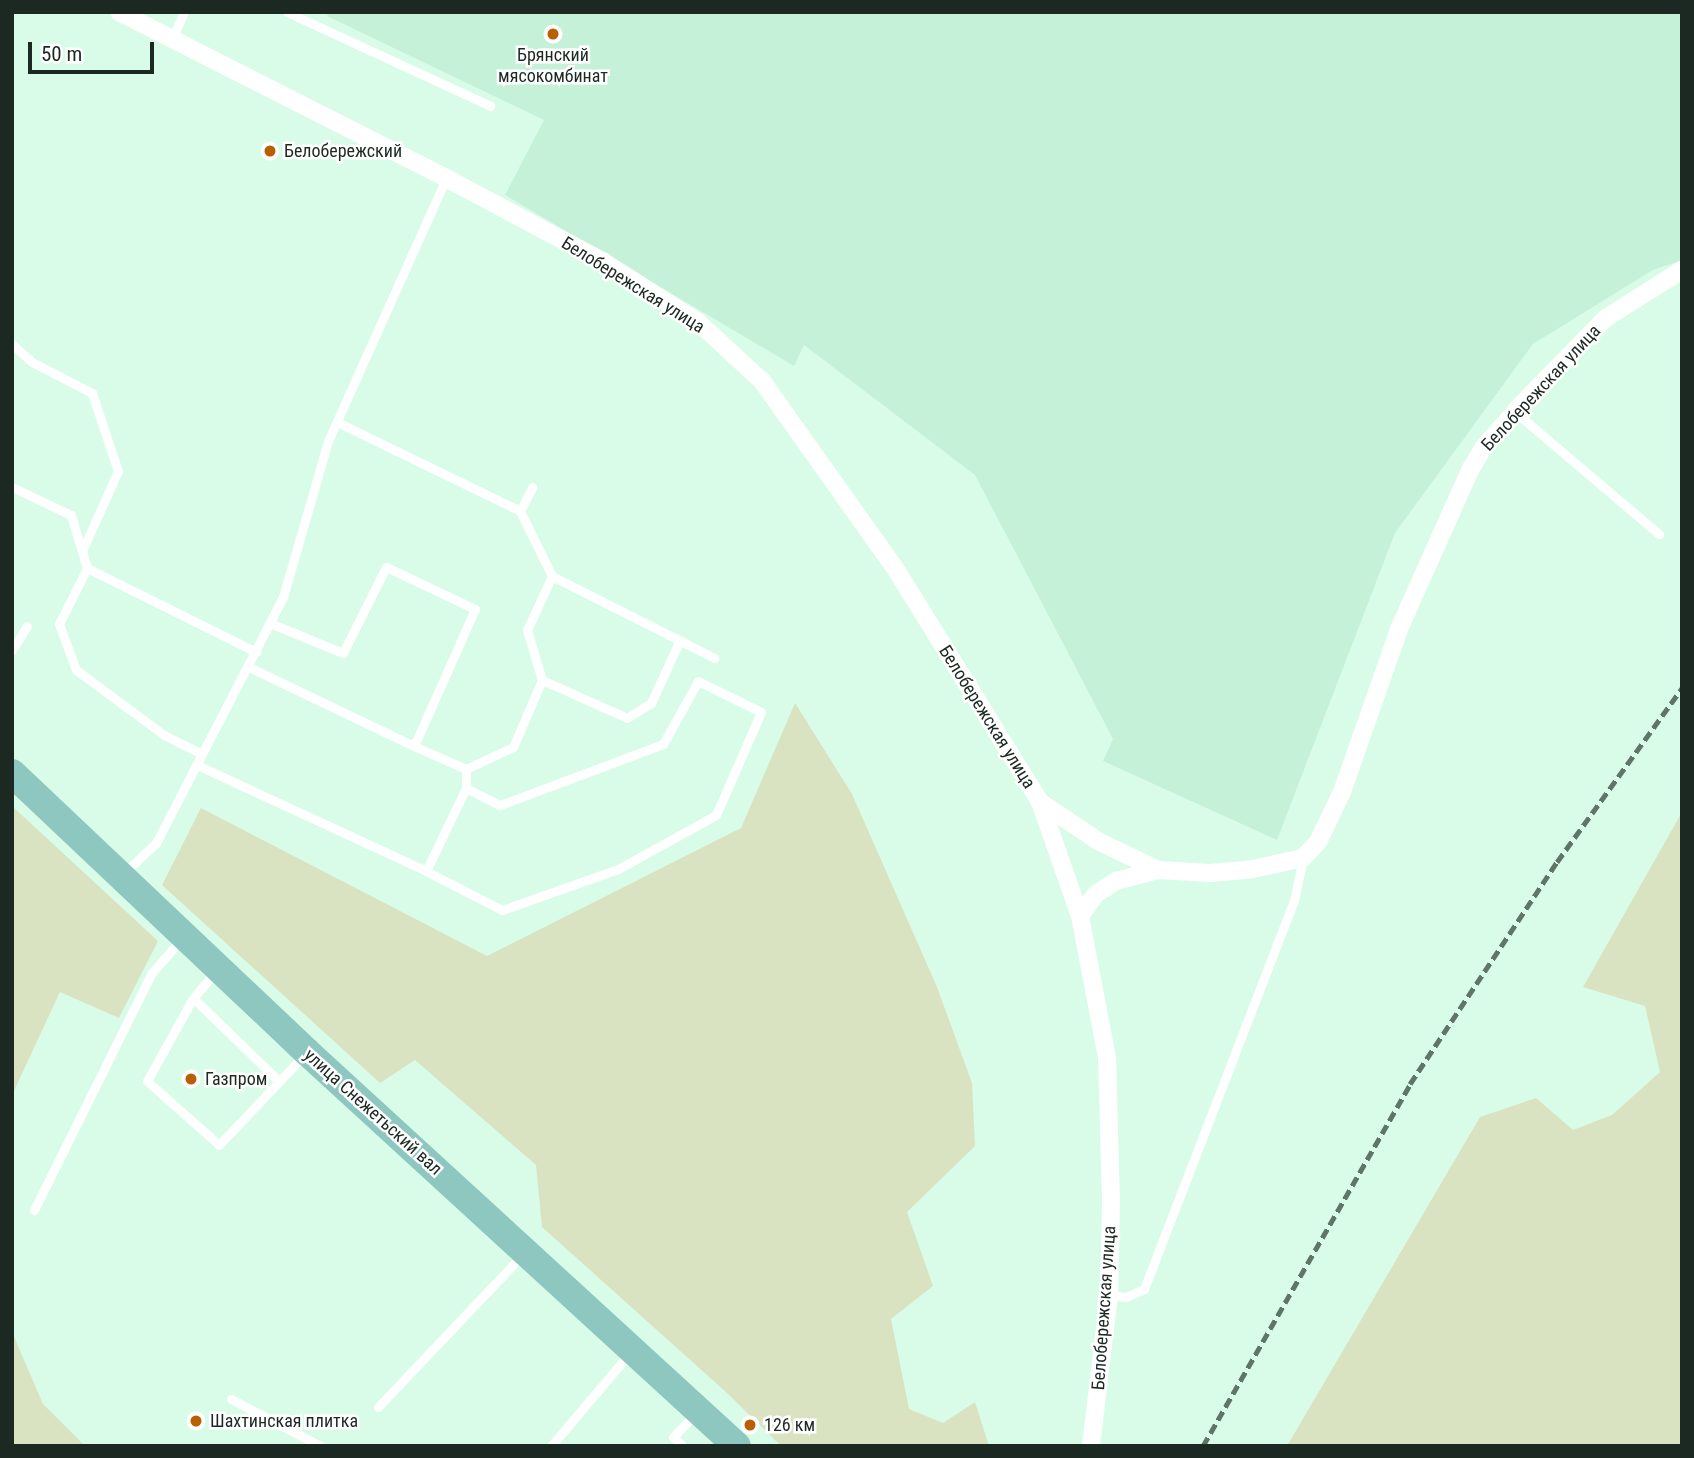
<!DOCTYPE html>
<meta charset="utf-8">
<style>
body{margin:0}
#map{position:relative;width:1694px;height:1458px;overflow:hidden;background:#d8fce8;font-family:"Roboto Condensed",sans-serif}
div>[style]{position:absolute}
.built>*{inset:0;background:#c6f1d9}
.green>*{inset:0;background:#dae3c1}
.service>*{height:9px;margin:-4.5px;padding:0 4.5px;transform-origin:4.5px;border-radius:4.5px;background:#fff}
.minor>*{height:18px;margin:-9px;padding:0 9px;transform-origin:9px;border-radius:9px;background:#fff}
.primary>*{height:28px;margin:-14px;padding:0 14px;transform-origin:14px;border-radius:14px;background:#8dc7bf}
.rail>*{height:5px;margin-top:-2.5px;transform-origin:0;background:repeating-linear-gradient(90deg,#607569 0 10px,transparent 0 15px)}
.dots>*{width:19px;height:19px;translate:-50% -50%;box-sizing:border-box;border:4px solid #fff;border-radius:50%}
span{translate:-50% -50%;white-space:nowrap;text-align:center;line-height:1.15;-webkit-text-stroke:5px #fff;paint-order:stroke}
.poi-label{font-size:18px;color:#1c2922}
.left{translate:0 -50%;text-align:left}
.street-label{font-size:18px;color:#1c2922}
.frame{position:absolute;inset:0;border:14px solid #1c2922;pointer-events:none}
.scale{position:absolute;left:28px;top:42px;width:126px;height:32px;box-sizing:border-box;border:4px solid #1c2922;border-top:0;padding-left:9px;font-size:21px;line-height:24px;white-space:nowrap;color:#1c2922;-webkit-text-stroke:5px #fff;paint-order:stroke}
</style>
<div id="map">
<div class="built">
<div style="clip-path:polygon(329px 12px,1682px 12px,1682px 260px,1653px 270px,1533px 344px,1395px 533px,1277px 840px,1103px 761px,1113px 739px,975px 475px,804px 345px,794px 366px,505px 195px,544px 120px,327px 16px)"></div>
</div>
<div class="green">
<div style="clip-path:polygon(795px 703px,852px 794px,937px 987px,972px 1083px,975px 1146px,907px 1212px,933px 1286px,891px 1319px,909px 1409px,943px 1423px,975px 1402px,989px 1446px,781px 1446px,727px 1393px,542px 1227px,536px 1165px,415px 1060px,380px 1083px,162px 885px,201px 808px,487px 956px,741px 828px)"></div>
<div style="clip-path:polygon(12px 806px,158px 941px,119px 1018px,60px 992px,12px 1095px)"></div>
<div style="clip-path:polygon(1682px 812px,1682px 1446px,1287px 1446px,1480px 1117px,1536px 1098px,1573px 1130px,1612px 1115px,1660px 1072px,1645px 1006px,1583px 987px)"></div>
<div style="clip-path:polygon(12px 1332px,43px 1404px,85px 1446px,12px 1446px)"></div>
</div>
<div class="service">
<div style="left:287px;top:12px;width:224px;rotate:24.8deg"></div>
<div style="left:172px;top:39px;width:30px;rotate:-66deg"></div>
<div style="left:12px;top:344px;width:27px;rotate:42deg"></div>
<div style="left:32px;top:362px;width:68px;rotate:27.3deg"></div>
<div style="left:92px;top:393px;width:82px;rotate:71.6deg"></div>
<div style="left:118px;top:471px;width:88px;rotate:114.2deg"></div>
<div style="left:1515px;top:412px;width:189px;rotate:40.3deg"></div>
<div style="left:337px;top:422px;width:203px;rotate:25.9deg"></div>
<div style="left:520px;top:511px;width:27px;rotate:-63deg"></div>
<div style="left:12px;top:487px;width:65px;rotate:25.4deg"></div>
<div style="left:71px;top:515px;width:55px;rotate:73.2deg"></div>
<div style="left:552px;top:576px;width:182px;rotate:26.8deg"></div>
<div style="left:12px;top:650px;width:28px;rotate:-58deg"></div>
<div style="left:249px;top:667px;width:183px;rotate:25.6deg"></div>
<div style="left:414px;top:746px;width:150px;rotate:-66deg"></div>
<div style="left:475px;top:609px;width:98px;rotate:-154.7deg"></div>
<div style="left:386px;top:567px;width:96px;rotate:116.6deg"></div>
<div style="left:343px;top:653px;width:79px;rotate:-157.7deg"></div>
<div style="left:542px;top:680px;width:93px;rotate:24.1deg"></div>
<div style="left:627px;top:718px;width:28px;rotate:-32deg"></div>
<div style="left:651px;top:703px;width:69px;rotate:-65.3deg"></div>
<div style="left:414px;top:746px;width:57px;rotate:23.9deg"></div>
<div style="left:466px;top:769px;width:19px;rotate:90deg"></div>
<div style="left:466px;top:788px;width:38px;rotate:27deg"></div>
<div style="left:500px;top:805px;width:174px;rotate:-20.5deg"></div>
<div style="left:663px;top:744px;width:72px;rotate:-60.9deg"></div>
<div style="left:698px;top:681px;width:70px;rotate:26.2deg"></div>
<div style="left:761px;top:712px;width:112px;rotate:113.6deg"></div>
<div style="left:716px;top:815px;width:112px;rotate:151.1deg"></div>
<div style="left:618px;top:869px;width:123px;rotate:160.5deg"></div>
<div style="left:502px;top:910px;width:85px;rotate:-152.8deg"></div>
<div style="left:426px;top:871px;width:92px;rotate:-64.3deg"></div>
<div style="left:202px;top:754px;width:42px;rotate:-153.4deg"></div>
<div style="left:164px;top:735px;width:109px;rotate:-143.5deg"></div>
<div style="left:76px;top:670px;width:49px;rotate:-110.3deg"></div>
<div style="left:59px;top:624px;width:63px;rotate:-63.4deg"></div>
<div style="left:87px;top:568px;width:189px;rotate:26.4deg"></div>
<div style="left:197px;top:765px;width:252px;rotate:24.8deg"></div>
<div style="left:466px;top:769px;width:52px;rotate:-25.1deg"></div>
<div style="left:513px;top:747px;width:73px;rotate:-66.6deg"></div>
<div style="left:542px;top:680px;width:52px;rotate:-106.7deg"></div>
<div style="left:527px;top:630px;width:60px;rotate:-65.2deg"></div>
<div style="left:552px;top:576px;width:72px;rotate:-116.2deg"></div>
<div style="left:124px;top:873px;width:44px;rotate:-43.2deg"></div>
<div style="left:156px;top:843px;width:277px;rotate:-62.7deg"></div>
<div style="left:283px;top:597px;width:162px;rotate:-73.9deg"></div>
<div style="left:328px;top:441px;width:288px;rotate:-65.8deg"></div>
<div style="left:215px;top:972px;width:34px;rotate:130deg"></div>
<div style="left:193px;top:998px;width:95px;rotate:119deg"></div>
<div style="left:147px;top:1081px;width:96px;rotate:41.6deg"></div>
<div style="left:219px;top:1145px;width:124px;rotate:-46.6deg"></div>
<div style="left:193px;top:998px;width:118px;rotate:44deg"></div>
<div style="left:34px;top:1210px;width:263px;rotate:-63.6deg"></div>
<div style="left:151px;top:974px;width:46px;rotate:-49.4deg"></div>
<div style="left:1109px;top:1295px;width:17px;rotate:7deg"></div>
<div style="left:1126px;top:1297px;width:20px;rotate:-24deg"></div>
<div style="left:1144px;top:1289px;width:416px;rotate:-68.9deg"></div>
<div style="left:1294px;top:901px;width:44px;rotate:-78.2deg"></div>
<div style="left:231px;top:1399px;width:101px;rotate:27.8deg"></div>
<div style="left:378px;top:1407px;width:209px;rotate:-46.5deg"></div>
<div style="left:551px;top:1446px;width:121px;rotate:-49.7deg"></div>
<div style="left:683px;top:1446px;width:13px;rotate:-138deg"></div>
<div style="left:673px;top:1437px;width:32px;rotate:-46deg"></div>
</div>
<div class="minor">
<div style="left:119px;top:12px;width:367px;rotate:26.9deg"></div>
<div style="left:446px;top:178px;width:179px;rotate:28deg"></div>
<div style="left:604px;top:262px;width:112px;rotate:32.6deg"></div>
<div style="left:698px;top:322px;width:87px;rotate:42.7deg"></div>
<div style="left:762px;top:381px;width:229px;rotate:54.6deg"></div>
<div style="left:895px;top:568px;width:275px;rotate:58.2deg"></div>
<div style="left:1040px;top:802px;width:121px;rotate:70.7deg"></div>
<div style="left:1080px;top:916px;width:144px;rotate:79.2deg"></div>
<div style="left:1107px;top:1057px;width:146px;rotate:88.4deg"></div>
<div style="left:1111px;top:1203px;width:92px;rotate:91.2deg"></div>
<div style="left:1109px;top:1295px;width:152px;rotate:96.8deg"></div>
<div style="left:1040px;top:802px;width:70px;rotate:33.9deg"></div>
<div style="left:1098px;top:841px;width:67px;rotate:25.8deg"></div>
<div style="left:1158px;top:870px;width:52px;rotate:3.3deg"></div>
<div style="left:1210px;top:873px;width:38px;rotate:-5deg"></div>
<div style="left:1248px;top:870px;width:56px;rotate:-12.3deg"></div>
<div style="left:1303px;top:858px;width:22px;rotate:-47deg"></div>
<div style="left:1318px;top:842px;width:55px;rotate:-64.4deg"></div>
<div style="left:1342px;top:792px;width:173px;rotate:-70.7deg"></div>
<div style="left:1399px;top:629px;width:174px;rotate:-65.9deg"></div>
<div style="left:1470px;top:470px;width:26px;rotate:-59deg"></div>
<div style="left:1483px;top:448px;width:56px;rotate:-48.6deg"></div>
<div style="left:1520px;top:406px;width:123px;rotate:-45.7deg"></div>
<div style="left:1606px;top:318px;width:90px;rotate:-32.3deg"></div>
<div style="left:1080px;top:916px;width:27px;rotate:-54deg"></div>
<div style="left:1096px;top:894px;width:24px;rotate:-33deg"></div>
<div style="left:1116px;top:881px;width:43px;rotate:-14.7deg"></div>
</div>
<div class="primary">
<div style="left:12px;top:773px;width:406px;rotate:43.4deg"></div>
<div style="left:307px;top:1052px;width:583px;rotate:42.5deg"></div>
</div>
<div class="rail">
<div style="left:1203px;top:1446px;width:417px;rotate:-60.2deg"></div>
<div style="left:1410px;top:1084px;width:266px;rotate:-56.5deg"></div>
<div style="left:1557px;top:862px;width:214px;rotate:-54.3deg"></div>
</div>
<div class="dots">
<div style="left:553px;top:34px;background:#b95f00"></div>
<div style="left:270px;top:151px;background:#b95f00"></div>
<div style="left:191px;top:1079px;background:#b95f00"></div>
<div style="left:196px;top:1421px;background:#b95f00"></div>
<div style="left:750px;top:1425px;background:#b95f00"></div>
</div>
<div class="poi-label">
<span style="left:553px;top:66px">Брянский<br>мясокомбинат</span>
<span class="left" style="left:284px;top:151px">Белобережский</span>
<span class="left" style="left:205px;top:1079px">Газпром</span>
<span class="left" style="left:210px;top:1421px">Шахтинская плитка</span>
<span class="left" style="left:764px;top:1425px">126 км</span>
</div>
<div class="street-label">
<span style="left:633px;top:285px;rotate:32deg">Белобережская улица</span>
<span style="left:1541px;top:388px;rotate:-47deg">Белобережская улица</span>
<span style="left:987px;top:717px;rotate:58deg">Белобережская улица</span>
<span style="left:373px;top:1112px;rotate:42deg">улица Снежетьский вал</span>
<span style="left:1104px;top:1308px;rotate:-86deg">Белобережская улица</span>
</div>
<div class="frame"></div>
<div class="scale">50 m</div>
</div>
